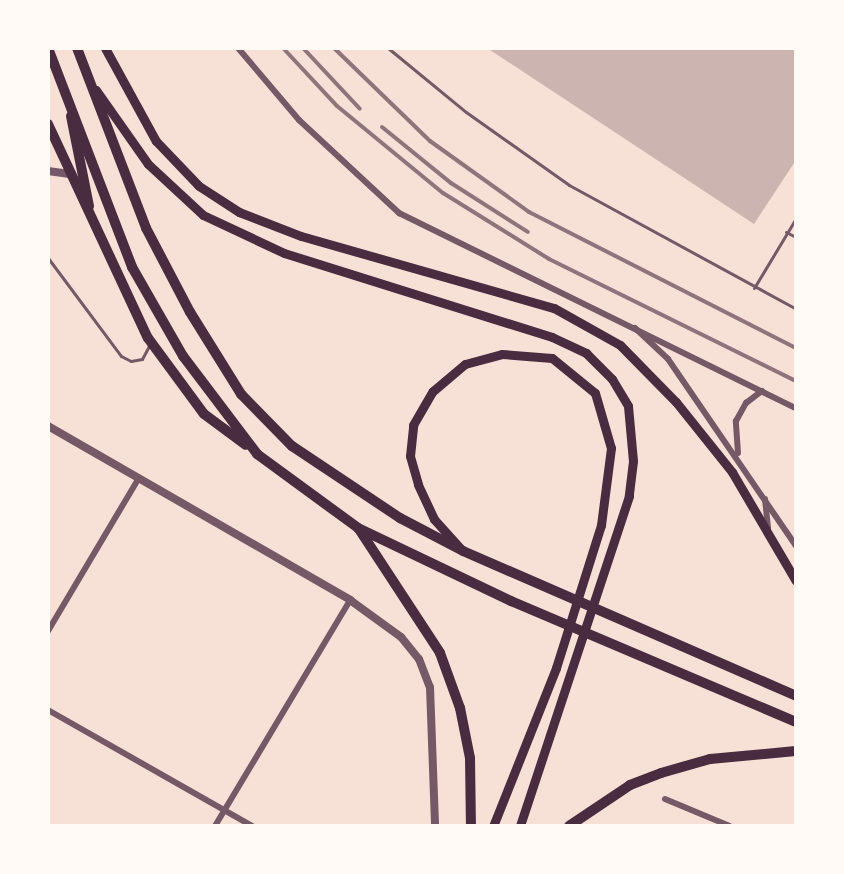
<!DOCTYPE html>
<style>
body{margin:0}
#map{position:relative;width:844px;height:874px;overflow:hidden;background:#f7e1d7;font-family:"IBM Plex Serif",serif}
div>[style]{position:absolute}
.building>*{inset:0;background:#ccb4b1}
.service>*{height:3px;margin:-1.5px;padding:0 1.5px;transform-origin:1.5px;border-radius:1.5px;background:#755966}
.minor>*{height:6px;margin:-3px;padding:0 3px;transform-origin:3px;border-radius:3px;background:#755966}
.tertiary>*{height:8px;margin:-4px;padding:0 4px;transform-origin:4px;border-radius:4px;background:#755966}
.secondary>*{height:9px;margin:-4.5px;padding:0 4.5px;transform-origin:4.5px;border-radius:4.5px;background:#4a2c40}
.trunk>*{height:10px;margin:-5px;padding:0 5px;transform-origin:5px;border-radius:5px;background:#4a2c40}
.rail>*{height:4px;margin:-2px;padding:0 2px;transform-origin:2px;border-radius:2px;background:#8f747c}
span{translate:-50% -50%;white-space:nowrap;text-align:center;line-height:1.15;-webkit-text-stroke:8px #fffaf5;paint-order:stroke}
.frame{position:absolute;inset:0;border:50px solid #fffaf5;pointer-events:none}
</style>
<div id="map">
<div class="building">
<div style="clip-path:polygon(487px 48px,796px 48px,796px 160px,754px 224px)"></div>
</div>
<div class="service">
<div style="left:388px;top:48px;width:101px;rotate:39.4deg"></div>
<div style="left:466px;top:112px;width:126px;rotate:35.3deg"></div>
<div style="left:569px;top:185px;width:259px;rotate:28.6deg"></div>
<div style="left:786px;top:232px;width:11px;rotate:27deg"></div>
<div style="left:48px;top:258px;width:122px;rotate:53.3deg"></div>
<div style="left:121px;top:356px;width:11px;rotate:27deg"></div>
<div style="left:131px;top:361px;width:11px;rotate:-10deg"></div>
<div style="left:142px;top:359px;width:15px;rotate:-62deg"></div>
<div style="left:754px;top:288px;width:82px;rotate:-59deg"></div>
</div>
<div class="minor">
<div style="left:238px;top:48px;width:94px;rotate:49.7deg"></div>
<div style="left:299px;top:120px;width:137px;rotate:42.9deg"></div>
<div style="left:399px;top:213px;width:442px;rotate:26.2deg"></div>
<div style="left:635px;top:328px;width:45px;rotate:43.2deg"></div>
<div style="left:668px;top:359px;width:227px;rotate:55.6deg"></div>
<div style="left:738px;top:453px;width:32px;rotate:-94deg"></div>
<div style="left:736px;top:421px;width:21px;rotate:-61deg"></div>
<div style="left:746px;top:403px;width:20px;rotate:-37deg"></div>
<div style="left:765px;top:499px;width:29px;rotate:84deg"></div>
<div style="left:48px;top:631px;width:178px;rotate:-59.3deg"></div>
<div style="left:48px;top:710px;width:235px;rotate:29.6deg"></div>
<div style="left:665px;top:799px;width:70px;rotate:22.6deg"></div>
<div style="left:215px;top:826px;width:263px;rotate:-59.1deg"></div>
</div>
<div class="tertiary">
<div style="left:48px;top:171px;width:22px;rotate:8deg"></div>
<div style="left:48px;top:426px;width:349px;rotate:29.9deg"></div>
<div style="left:350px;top:600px;width:63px;rotate:36deg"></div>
<div style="left:401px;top:637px;width:28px;rotate:51deg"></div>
<div style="left:419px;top:659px;width:30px;rotate:69deg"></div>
<div style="left:430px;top:687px;width:139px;rotate:87.9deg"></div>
</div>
<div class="secondary">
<div style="left:105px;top:48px;width:106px;rotate:61.3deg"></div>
<div style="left:156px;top:141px;width:62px;rotate:46.3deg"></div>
<div style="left:199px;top:186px;width:48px;rotate:33deg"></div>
<div style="left:239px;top:212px;width:66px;rotate:21.2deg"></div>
<div style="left:301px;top:236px;width:263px;rotate:15.9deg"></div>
<div style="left:554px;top:308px;width:76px;rotate:29.3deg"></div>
<div style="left:620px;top:345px;width:80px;rotate:45.5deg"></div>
<div style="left:676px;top:402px;width:90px;rotate:51.3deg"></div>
<div style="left:732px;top:472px;width:126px;rotate:59.6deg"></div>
<div style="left:96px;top:90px;width:90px;rotate:54.9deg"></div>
<div style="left:148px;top:164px;width:75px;rotate:42.8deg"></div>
<div style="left:203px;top:215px;width:89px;rotate:25.1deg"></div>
<div style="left:284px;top:253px;width:281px;rotate:17.4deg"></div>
<div style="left:552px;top:337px;width:38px;rotate:25deg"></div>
<div style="left:586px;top:353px;width:37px;rotate:45deg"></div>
<div style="left:612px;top:379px;width:31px;rotate:59deg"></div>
<div style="left:628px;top:406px;width:55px;rotate:84.8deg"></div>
<div style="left:633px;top:461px;width:35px;rotate:97deg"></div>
<div style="left:629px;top:496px;width:348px;rotate:108.3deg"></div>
<div style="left:460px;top:548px;width:39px;rotate:-132deg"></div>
<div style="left:434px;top:519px;width:38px;rotate:-115deg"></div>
<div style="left:418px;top:484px;width:29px;rotate:-106deg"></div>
<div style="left:410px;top:456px;width:31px;rotate:-84deg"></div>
<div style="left:413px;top:425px;width:39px;rotate:-60deg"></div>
<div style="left:433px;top:391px;width:42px;rotate:-40.2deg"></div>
<div style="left:465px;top:364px;width:38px;rotate:-15deg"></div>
<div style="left:502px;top:354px;width:50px;rotate:4.6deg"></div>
<div style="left:552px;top:358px;width:55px;rotate:39.1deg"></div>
<div style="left:595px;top:393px;width:57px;rotate:73.8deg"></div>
<div style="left:611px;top:448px;width:78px;rotate:97.4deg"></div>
<div style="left:601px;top:525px;width:150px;rotate:107.5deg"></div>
<div style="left:556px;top:668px;width:170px;rotate:111.7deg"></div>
</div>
<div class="trunk">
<div style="left:48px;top:48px;width:235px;rotate:69deg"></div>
<div style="left:132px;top:267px;width:103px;rotate:60.2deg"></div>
<div style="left:183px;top:356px;width:123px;rotate:52.9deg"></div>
<div style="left:257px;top:454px;width:125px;rotate:36.2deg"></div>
<div style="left:358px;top:528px;width:170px;rotate:25.5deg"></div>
<div style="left:511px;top:601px;width:310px;rotate:23deg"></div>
<div style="left:77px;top:48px;width:193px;rotate:69deg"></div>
<div style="left:146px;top:228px;width:95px;rotate:62.4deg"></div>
<div style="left:190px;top:312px;width:97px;rotate:58.1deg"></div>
<div style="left:241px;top:394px;width:73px;rotate:45.6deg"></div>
<div style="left:292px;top:446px;width:130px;rotate:33.7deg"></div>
<div style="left:400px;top:518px;width:71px;rotate:27.6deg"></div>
<div style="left:463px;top:551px;width:363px;rotate:23.5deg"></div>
<div style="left:71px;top:116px;width:92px;rotate:78.7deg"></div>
<div style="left:48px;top:124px;width:236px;rotate:65deg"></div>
<div style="left:148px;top:338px;width:94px;rotate:53.6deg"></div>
<div style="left:204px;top:414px;width:52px;rotate:36.4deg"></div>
<div style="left:359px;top:529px;width:148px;rotate:56.8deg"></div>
<div style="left:440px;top:653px;width:59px;rotate:70deg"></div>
<div style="left:460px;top:708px;width:51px;rotate:78.7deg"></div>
<div style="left:470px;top:758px;width:68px;rotate:89.2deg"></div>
<div style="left:569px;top:826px;width:73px;rotate:-33.9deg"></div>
<div style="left:630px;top:785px;width:33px;rotate:-21deg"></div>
<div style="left:661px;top:773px;width:51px;rotate:-15.9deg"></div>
<div style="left:710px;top:759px;width:86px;rotate:-5.3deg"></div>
</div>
<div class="rail">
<div style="left:283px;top:48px;width:79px;rotate:47deg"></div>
<div style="left:337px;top:106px;width:137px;rotate:39.4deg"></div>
<div style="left:443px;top:193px;width:125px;rotate:31.9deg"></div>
<div style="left:549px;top:259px;width:275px;rotate:26.3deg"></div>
<div style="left:303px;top:48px;width:83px;rotate:46.9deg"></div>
<div style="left:334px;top:48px;width:134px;rotate:44.1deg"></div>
<div style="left:430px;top:141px;width:122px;rotate:35.6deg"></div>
<div style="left:529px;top:212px;width:300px;rotate:27deg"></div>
<div style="left:382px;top:127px;width:89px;rotate:39.1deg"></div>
<div style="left:451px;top:183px;width:91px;rotate:32.5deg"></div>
</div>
<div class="frame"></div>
</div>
